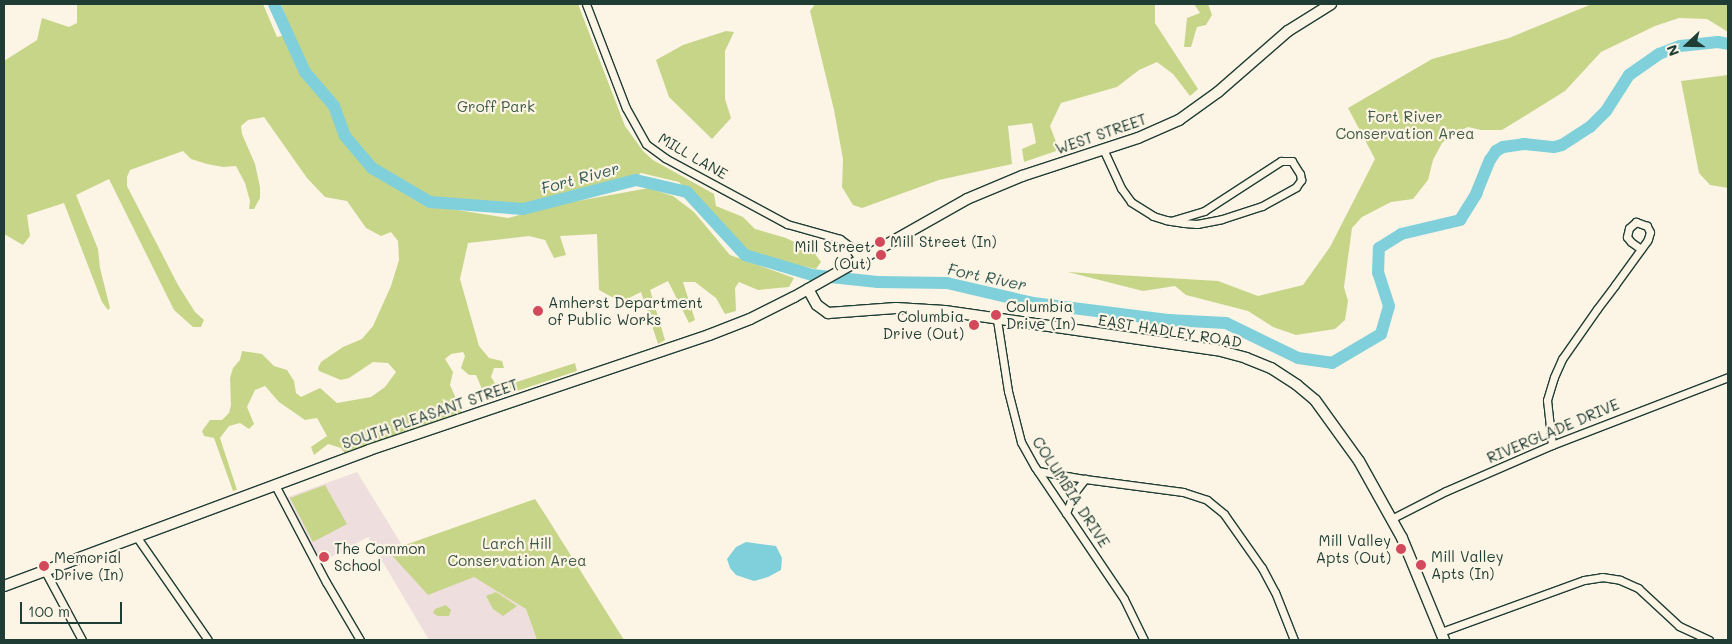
<!DOCTYPE html>
<style>
body{margin:0}
#map{position:relative;width:1732px;height:644px;overflow:hidden;background:#fcf5e5;font-family:Mali,sans-serif}
div>[style]{position:absolute}
.built>*{inset:0;background:#efdede}
.green>*{inset:0;background:#c7d589}
.water>*{inset:0;background:#80d0db}
.river>*{height:12px;margin:-6px;padding:0 6px;transform-origin:6px;border-radius:6px;background:#80d0db}
.roads{filter:drop-shadow(1px 0 #1f3d34) drop-shadow(-1px 0 #1f3d34) drop-shadow(0 1px #1f3d34) drop-shadow(0 -1px #1f3d34)}
.street>*{height:7px;margin:-3.5px;padding:0 3.5px;transform-origin:3.5px;border-radius:3.5px;background:#fcf5e5}
.secondary>*{height:10px;margin:-5px;padding:0 5px;transform-origin:5px;border-radius:5px;background:#fcf5e5}
.dots>*{width:14px;height:14px;translate:-50% -50%;box-sizing:border-box;border:2px solid #fcf5e5;border-radius:50%}
span{translate:-50% -50%;white-space:nowrap;text-align:center;line-height:1.15;-webkit-text-stroke:4.5px #fcf5e5;paint-order:stroke}
.park-label{font-size:15px;color:#415b45}
.street-label{font-size:15px;color:#1f3d34}
.poi-label{font-size:15px;color:#1f3d34}
.left{translate:0 -50%;text-align:left}
.right{translate:-100% -50%;text-align:right}
.water-label{font-size:16px;color:#325a55;font-style:italic}
.frame{position:absolute;inset:0;border:5px solid #1f3d34;pointer-events:none}
.north{position:absolute;left:1662px;top:20px;width:50px;height:50px;-webkit-text-stroke:4px #fcf5e5;paint-order:stroke;rotate:249deg;font-size:14px;font-weight:700;line-height:20px;text-align:center;color:#1f3d34}
.north::after{content:'';display:block;margin:auto;width:18px;height:22px;background:#1f3d34;clip-path:polygon(50% 0,100% 100%,50% 72%,0 100%)}
.scale{position:absolute;left:20px;top:602px;width:102px;height:22px;box-sizing:border-box;border:2px solid #1f3d34;border-top:0;padding-left:6px;font-size:15px;line-height:18px;white-space:nowrap;color:#1f3d34;-webkit-text-stroke:4px #fcf5e5;paint-order:stroke}
</style>
<div id="map">
<div class="built">
<div style="clip-path:polygon(357px 472px,402px 545px,389px 551px,474px 576px,526px 609px,537px 640px,429px 640px,368px 537px,320px 563px,285px 498px)"></div>
</div>
<div class="green">
<div style="clip-path:polygon(77px 4px,263px 4px,277px 37px,286px 35px,279px 17px,285px 15px,281px 4px,578px 4px,625px 126px,643px 151px,653px 160px,714px 194px,716px 206px,743px 217px,755px 229px,786px 238px,813px 251px,821px 262px,816px 269px,746px 254px,679px 182px,641px 173px,610px 193px,609px 188px,523px 210px,500px 212px,432px 203px,432px 206px,508px 218px,561px 204px,649px 188px,673px 196px,694px 212px,730px 255px,794px 278px,789px 287px,758px 290px,739px 282px,735px 288px,736px 311px,725px 314px,716px 298px,695px 282px,683px 282px,695px 320px,689px 323px,668px 281px,650px 290px,665px 340px,658px 344px,641px 292px,621px 302px,599px 290px,597px 234px,560px 236px,566px 255px,554px 258px,545px 240px,529px 236px,468px 243px,460px 279px,479px 346px,489px 358px,502px 361px,504px 368px,494px 368px,491px 377px,498px 388px,575px 363px,577px 371px,487px 401px,476px 375px,469px 375px,461px 368px,465px 356px,463px 352px,451px 354px,445px 359px,453px 372px,450px 385px,462px 412px,402px 432px,346px 455px,341px 448px,328px 444px,314px 455px,311px 447px,327px 436px,317px 418px,305px 420px,279px 402px,265px 386px,255px 390px,247px 407px,254px 424px,249px 429px,240px 423px,229px 426px,220px 438px,237px 490px,233px 491px,214px 438px,204px 436px,202px 431px,210px 420px,222px 420px,229px 413px,231px 405px,230px 378px,233px 368px,240px 360px,242px 351px,262px 354px,274px 366px,287px 370px,294px 381px,296px 393px,301px 397px,320px 388px,337px 403px,371px 397px,385px 387px,396px 372px,388px 363px,373px 362px,349px 378px,341px 380px,319px 371px,318px 368px,321px 362px,343px 347px,362px 339px,373px 326px,391px 286px,399px 260px,398px 241px,391px 232px,381px 236px,366px 228px,347px 201px,325px 197px,307px 178px,264px 117px,248px 120px,241px 126px,242px 134px,255px 164px,260px 187px,260px 198px,254px 209px,249px 209px,250px 201px,245px 183px,236px 166px,223px 167px,207px 164px,191px 159px,183px 151px,130px 170px,127px 177px,127px 186px,178px 285px,195px 312px,204px 320px,201px 327px,193px 327px,174px 310px,109px 179px,76px 195px,98px 249px,100px 268px,110px 308px,108px 310px,102px 302px,64px 203px,27px 215px,30px 236px,23px 245px,4px 234px,4px 61px,37px 40px,42px 18px,69px 27px,77px 23px)"></div>
<div style="clip-path:polygon(815px 4px,1155px 4px,1155px 23px,1198px 89px,1190px 96px,1173px 74px,1157px 62px,1139px 70px,1117px 87px,1061px 103px,1050px 126px,1059px 150px,1024px 162px,1022px 149px,1036px 143px,1032px 123px,1008px 126px,1012px 164px,939px 180px,862px 208px,853px 205px,842px 187px,843px 159px,834px 110px,810px 11px)"></div>
<div style="clip-path:polygon(1194px 4px,1208px 4px,1212px 15px,1206px 25px,1197px 27px,1191px 47px,1184px 47px,1187px 18px,1200px 13px)"></div>
<div style="clip-path:polygon(1592px 4px,1728px 4px,1728px 32px,1707px 19px,1679px 18px,1655px 26px,1601px 52px,1565px 91px,1502px 130px,1481px 130px,1468px 127px,1454px 133px,1442px 143px,1433px 160px,1428px 180px,1413px 199px,1391px 202px,1362px 217px,1352px 228px,1344px 287px,1348px 301px,1345px 320px,1335px 329px,1296px 335px,1273px 327px,1248px 311px,1186px 295px,1175px 286px,1143px 291px,1068px 272px,1218px 281px,1258px 296px,1303px 285px,1330px 247px,1375px 159px,1348px 108px,1432px 59px,1509px 38px)"></div>
<div style="clip-path:polygon(726px 31px,734px 32px,725px 51px,725px 99px,731px 118px,712px 139px,669px 97px,656px 60px,683px 45px)"></div>
<div style="clip-path:polygon(1728px 75px,1728px 188px,1710px 185px,1699px 173px,1681px 81px)"></div>
<div style="clip-path:polygon(325px 485px,347px 524px,313px 542px,290px 498px)"></div>
<div style="clip-path:polygon(535px 499px,548px 519px,624px 640px,537px 640px,526px 609px,474px 577px,428px 595px,388px 551px)"></div>
<div style="clip-path:polygon(496px 592px,517px 606px,503px 616px,493px 609px,486px 596px)"></div>
<div style="clip-path:polygon(446px 605px,451px 610px,449px 616px,438px 616px,433px 613px,435px 609px)"></div>
</div>
<div class="water">
<div style="clip-path:polygon(746px 542px,776px 546px,782px 558px,781px 570px,768px 577px,754px 581px,736px 575px,730px 568px,727px 559px,736px 547px)"></div>
</div>
<div class="river">
<div style="left:274px;top:4px;width:75px;rotate:65.5deg"></div>
<div style="left:305px;top:72px;width:45px;rotate:49.5deg"></div>
<div style="left:334px;top:106px;width:32px;rotate:70deg"></div>
<div style="left:345px;top:136px;width:42px;rotate:49.8deg"></div>
<div style="left:372px;top:168px;width:67px;rotate:30.4deg"></div>
<div style="left:430px;top:202px;width:93px;rotate:4.3deg"></div>
<div style="left:523px;top:209px;width:117px;rotate:-14.4deg"></div>
<div style="left:636px;top:180px;width:52px;rotate:13.2deg"></div>
<div style="left:687px;top:192px;width:86px;rotate:47.4deg"></div>
<div style="left:745px;top:255px;width:70px;rotate:16.6deg"></div>
<div style="left:812px;top:275px;width:66px;rotate:6.1deg"></div>
<div style="left:878px;top:282px;width:69px;rotate:0.8deg"></div>
<div style="left:947px;top:283px;width:88px;rotate:13.1deg"></div>
<div style="left:1033px;top:303px;width:136px;rotate:7.2deg"></div>
<div style="left:1168px;top:320px;width:58px;rotate:3deg"></div>
<div style="left:1226px;top:323px;width:80px;rotate:25.9deg"></div>
<div style="left:1298px;top:358px;width:34px;rotate:8deg"></div>
<div style="left:1332px;top:363px;width:57px;rotate:-30.6deg"></div>
<div style="left:1381px;top:334px;width:29px;rotate:-74deg"></div>
<div style="left:1389px;top:306px;width:35px;rotate:-108deg"></div>
<div style="left:1378px;top:273px;width:25px;rotate:-88deg"></div>
<div style="left:1379px;top:248px;width:26px;rotate:-32deg"></div>
<div style="left:1401px;top:234px;width:61px;rotate:-13.3deg"></div>
<div style="left:1460px;top:220px;width:31px;rotate:-58deg"></div>
<div style="left:1476px;top:194px;width:37px;rotate:-68deg"></div>
<div style="left:1490px;top:160px;width:11px;rotate:-56deg"></div>
<div style="left:1496px;top:151px;width:8px;rotate:-30deg"></div>
<div style="left:1503px;top:147px;width:21px;rotate:-8deg"></div>
<div style="left:1524px;top:144px;width:30px;rotate:6deg"></div>
<div style="left:1554px;top:147px;width:8px;rotate:-14deg"></div>
<div style="left:1562px;top:145px;width:33px;rotate:-33deg"></div>
<div style="left:1590px;top:127px;width:23px;rotate:-45deg"></div>
<div style="left:1606px;top:111px;width:43px;rotate:-57.4deg"></div>
<div style="left:1629px;top:75px;width:37px;rotate:-35deg"></div>
<div style="left:1659px;top:54px;width:22px;rotate:-21deg"></div>
<div style="left:1680px;top:46px;width:38px;rotate:-6deg"></div>
<div style="left:1718px;top:42px;width:10px;rotate:11deg"></div>
</div>
<div class="roads">
<div class="street">
<div style="left:586px;top:4px;width:111px;rotate:69deg"></div>
<div style="left:626px;top:108px;width:41px;rotate:60.9deg"></div>
<div style="left:646px;top:144px;width:24px;rotate:36deg"></div>
<div style="left:665px;top:158px;width:139px;rotate:28.4deg"></div>
<div style="left:787px;top:224px;width:55px;rotate:15.8deg"></div>
<div style="left:840px;top:239px;width:14px;rotate:36deg"></div>
<div style="left:851px;top:247px;width:14px;rotate:56deg"></div>
<div style="left:1104px;top:151px;width:41px;rotate:65.3deg"></div>
<div style="left:1121px;top:188px;width:17px;rotate:54deg"></div>
<div style="left:1131px;top:202px;width:26px;rotate:32deg"></div>
<div style="left:1153px;top:216px;width:14px;rotate:17deg"></div>
<div style="left:1166px;top:220px;width:5px;rotate:11deg"></div>
<div style="left:1171px;top:221px;width:7px;rotate:8deg"></div>
<div style="left:1178px;top:222px;width:6px;rotate:9deg"></div>
<div style="left:1184px;top:223px;width:13px;rotate:4deg"></div>
<div style="left:1197px;top:224px;width:25px;rotate:-11deg"></div>
<div style="left:1222px;top:219px;width:42px;rotate:-18deg"></div>
<div style="left:1262px;top:206px;width:39px;rotate:-29deg"></div>
<div style="left:1296px;top:187px;width:9px;rotate:-54deg"></div>
<div style="left:1301px;top:180px;width:6px;rotate:-99deg"></div>
<div style="left:1300px;top:174px;width:15px;rotate:-122deg"></div>
<div style="left:1292px;top:161px;width:11px;rotate:180deg"></div>
<div style="left:1281px;top:161px;width:92px;rotate:147deg"></div>
<div style="left:1204px;top:211px;width:34px;rotate:163deg"></div>
<div style="left:997px;top:320px;width:72px;rotate:81.2deg"></div>
<div style="left:1008px;top:391px;width:53px;rotate:75.7deg"></div>
<div style="left:1021px;top:442px;width:29px;rotate:61deg"></div>
<div style="left:1035px;top:467px;width:159px;rotate:56deg"></div>
<div style="left:1124px;top:599px;width:46px;rotate:64deg"></div>
<div style="left:1552px;top:445px;width:45px;rotate:-96.3deg"></div>
<div style="left:1547px;top:400px;width:24px;rotate:-73deg"></div>
<div style="left:1554px;top:377px;width:20px;rotate:-66deg"></div>
<div style="left:1562px;top:359px;width:61px;rotate:-55deg"></div>
<div style="left:1597px;top:309px;width:30px;rotate:-53deg"></div>
<div style="left:1615px;top:285px;width:54px;rotate:-54deg"></div>
<div style="left:1647px;top:241px;width:2px;rotate:-63deg"></div>
<div style="left:1648px;top:239px;width:7px;rotate:-74deg"></div>
<div style="left:1650px;top:232px;width:7px;rotate:-117deg"></div>
<div style="left:1647px;top:226px;width:12px;rotate:-160deg"></div>
<div style="left:1636px;top:222px;width:9px;rotate:139deg"></div>
<div style="left:1629px;top:228px;width:9px;rotate:103deg"></div>
<div style="left:1627px;top:237px;width:6px;rotate:51deg"></div>
<div style="left:1631px;top:242px;width:12px;rotate:35deg"></div>
<div style="left:1038px;top:471px;width:48px;rotate:9.7deg"></div>
<div style="left:275px;top:485px;width:110px;rotate:62.3deg"></div>
<div style="left:326px;top:582px;width:67px;rotate:59.6deg"></div>
<div style="left:1066px;top:513px;width:22px;rotate:-68deg"></div>
<div style="left:1074px;top:493px;width:18px;rotate:-52deg"></div>
<div style="left:1085px;top:479px;width:99px;rotate:7.6deg"></div>
<div style="left:1183px;top:492px;width:25px;rotate:18deg"></div>
<div style="left:1207px;top:500px;width:22px;rotate:39deg"></div>
<div style="left:1224px;top:514px;width:66px;rotate:54.9deg"></div>
<div style="left:1262px;top:568px;width:27px;rotate:62deg"></div>
<div style="left:1275px;top:592px;width:52px;rotate:68.4deg"></div>
<div style="left:1393px;top:518px;width:59px;rotate:-27deg"></div>
<div style="left:1446px;top:491px;width:116px;rotate:-23.5deg"></div>
<div style="left:1552px;top:445px;width:189px;rotate:-21.1deg"></div>
<div style="left:136px;top:536px;width:126px;rotate:55.3deg"></div>
<div style="left:45px;top:571px;width:78px;rotate:61.8deg"></div>
<div style="left:1441px;top:632px;width:152px;rotate:-20deg"></div>
<div style="left:1584px;top:580px;width:18px;rotate:-9deg"></div>
<div style="left:1602px;top:577px;width:18px;rotate:9deg"></div>
<div style="left:1620px;top:580px;width:20px;rotate:24deg"></div>
<div style="left:1638px;top:588px;width:56px;rotate:42.8deg"></div>
<div style="left:1679px;top:626px;width:33px;rotate:25deg"></div>
</div>
<div class="secondary">
<div style="left:808px;top:289px;width:18px;rotate:61deg"></div>
<div style="left:817px;top:305px;width:14px;rotate:36deg"></div>
<div style="left:828px;top:313px;width:68px;rotate:-4.2deg"></div>
<div style="left:896px;top:308px;width:49px;rotate:3.5deg"></div>
<div style="left:945px;top:311px;width:275px;rotate:8.2deg"></div>
<div style="left:1217px;top:350px;width:30px;rotate:15deg"></div>
<div style="left:1246px;top:358px;width:27px;rotate:22deg"></div>
<div style="left:1271px;top:368px;width:31px;rotate:33deg"></div>
<div style="left:1297px;top:385px;width:23px;rotate:40deg"></div>
<div style="left:1315px;top:400px;width:75px;rotate:54.2deg"></div>
<div style="left:1359px;top:461px;width:88px;rotate:60.8deg"></div>
<div style="left:1402px;top:538px;width:110px;rotate:67.6deg"></div>
<div style="left:4px;top:586px;width:390px;rotate:-20.4deg"></div>
<div style="left:369px;top:450px;width:359px;rotate:-18.7deg"></div>
<div style="left:709px;top:335px;width:44px;rotate:-21.3deg"></div>
<div style="left:750px;top:319px;width:49px;rotate:-26.6deg"></div>
<div style="left:794px;top:297px;width:199px;rotate:-29.5deg"></div>
<div style="left:967px;top:199px;width:60px;rotate:-22.7deg"></div>
<div style="left:1022px;top:176px;width:122px;rotate:-18.1deg"></div>
<div style="left:1138px;top:138px;width:45px;rotate:-23.7deg"></div>
<div style="left:1179px;top:120px;width:48px;rotate:-35.7deg"></div>
<div style="left:1218px;top:92px;width:93px;rotate:-41.1deg"></div>
<div style="left:1288px;top:31px;width:51px;rotate:-32.1deg"></div>
</div>
</div>
<div class="dots">
<div style="left:880px;top:242px;background:#d1495b"></div>
<div style="left:881px;top:255px;background:#d1495b"></div>
<div style="left:538px;top:311px;background:#d1495b"></div>
<div style="left:996px;top:315px;background:#d1495b"></div>
<div style="left:974px;top:325px;background:#d1495b"></div>
<div style="left:1401px;top:549px;background:#d1495b"></div>
<div style="left:324px;top:557px;background:#d1495b"></div>
<div style="left:1421px;top:565px;background:#d1495b"></div>
<div style="left:44px;top:566px;background:#d1495b"></div>
</div>
<div class="park-label">
<span style="left:496px;top:107px">Groff Park</span>
<span style="left:1405px;top:125px">Fort River<br>Conservation Area</span>
<span style="left:517px;top:552px">Larch Hill<br>Conservation Area</span>
</div>
<div class="street-label">
<span style="left:1101px;top:134px;rotate:-19deg">WEST STREET</span>
<span style="left:693px;top:156px;rotate:30deg">MILL LANE</span>
<span style="left:1170px;top:331px;rotate:9deg">EAST HADLEY ROAD</span>
<span style="left:430px;top:414px;rotate:-19deg">SOUTH PLEASANT STREET</span>
<span style="left:1553px;top:431px;rotate:-23deg">RIVERGLADE DRIVE</span>
<span style="left:1071px;top:492px;rotate:57deg">COLUMBIA DRIVE</span>
</div>
<div class="poi-label">
<span class="left" style="left:890px;top:242px">Mill Street (In)</span>
<span class="right" style="left:871px;top:255px">Mill Street<br>(Out)</span>
<span class="left" style="left:548px;top:311px">Amherst Department<br>of Public Works</span>
<span class="left" style="left:1006px;top:315px">Columbia<br>Drive (In)</span>
<span class="right" style="left:964px;top:325px">Columbia<br>Drive (Out)</span>
<span class="right" style="left:1391px;top:549px">Mill Valley<br>Apts (Out)</span>
<span class="left" style="left:334px;top:557px">The Common<br>School</span>
<span class="left" style="left:1431px;top:565px">Mill Valley<br>Apts (In)</span>
<span class="left" style="left:54px;top:566px">Memorial<br>Drive (In)</span>
</div>
<div class="water-label">
<span style="left:580px;top:178px;rotate:-15deg">Fort River</span>
<span style="left:987px;top:277px;rotate:12deg">Fort River</span>
</div>
<div class="frame"></div>
<div class="north">N</div>
<div class="scale">100 m</div>
</div>
